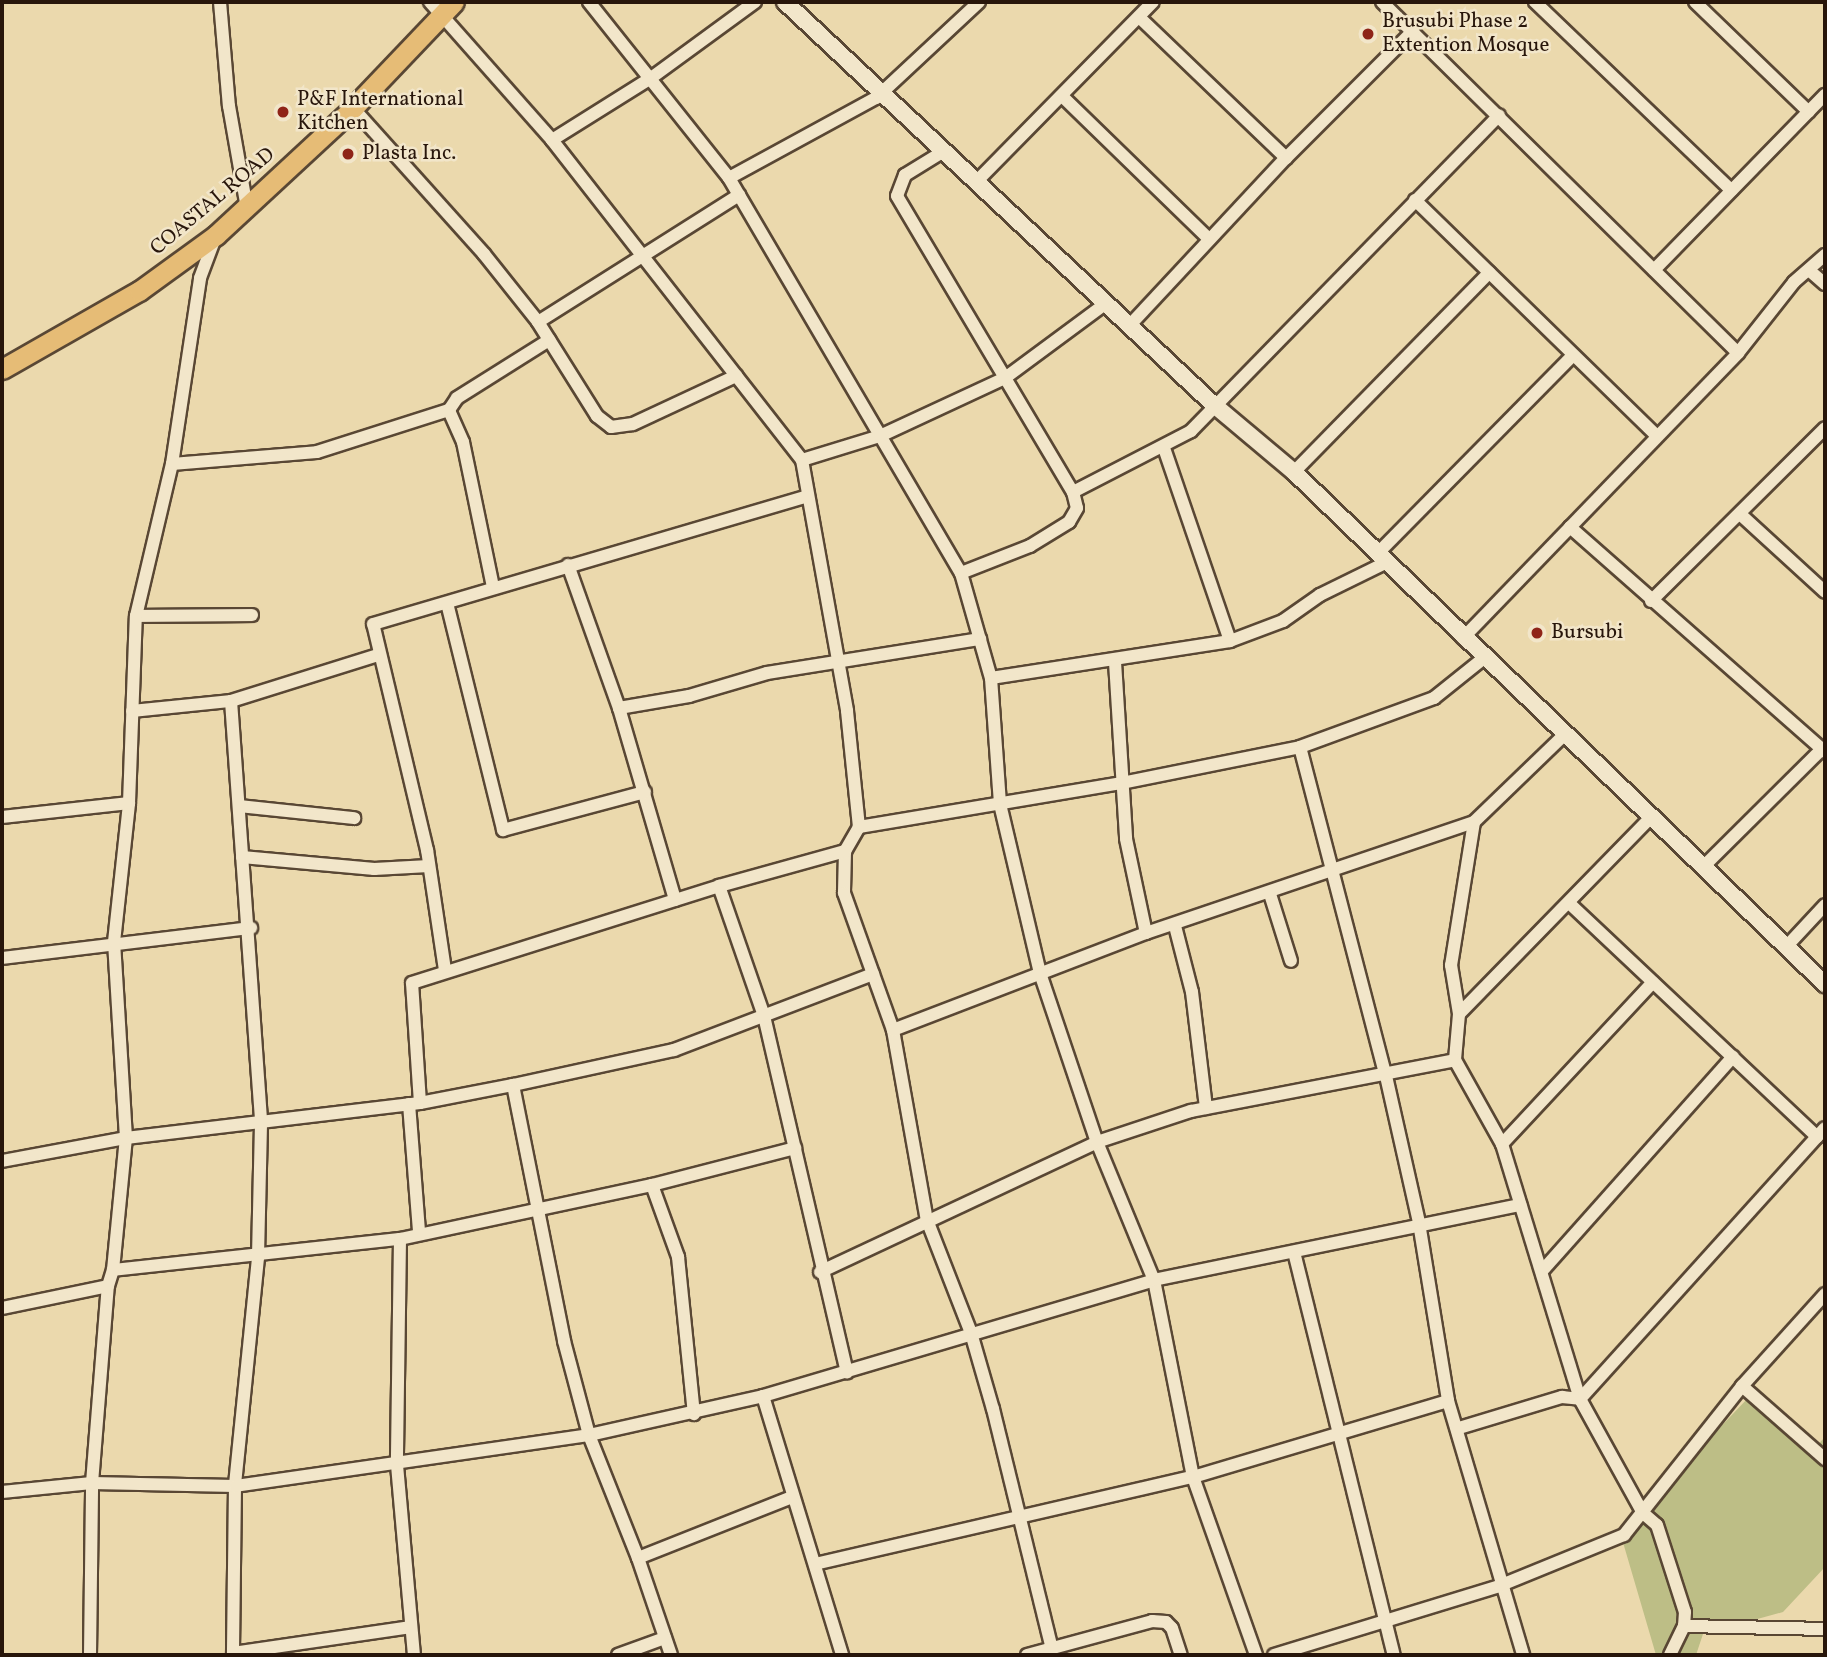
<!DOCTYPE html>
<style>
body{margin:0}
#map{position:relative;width:1827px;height:1657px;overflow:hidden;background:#ebd9ad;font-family:Vollkorn,serif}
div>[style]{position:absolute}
.green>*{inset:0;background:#bdbe86}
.roads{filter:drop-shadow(2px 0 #594734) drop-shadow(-2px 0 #594734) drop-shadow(0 2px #594734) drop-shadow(0 -2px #594734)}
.minor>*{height:12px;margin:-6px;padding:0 6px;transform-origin:6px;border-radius:6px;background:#f2e6ca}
.tertiary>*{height:16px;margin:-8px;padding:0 8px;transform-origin:8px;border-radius:8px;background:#f2e6ca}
.primary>*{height:19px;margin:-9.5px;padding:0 9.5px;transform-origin:9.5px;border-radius:9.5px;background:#e6bc76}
.dots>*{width:19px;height:19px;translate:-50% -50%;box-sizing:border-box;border:4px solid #f2e6ca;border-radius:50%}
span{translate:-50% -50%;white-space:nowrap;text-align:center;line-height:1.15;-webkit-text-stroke:5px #f2e6ca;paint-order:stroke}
.poi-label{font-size:21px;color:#28160b}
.left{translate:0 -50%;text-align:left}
.street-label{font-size:21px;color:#28160b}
.frame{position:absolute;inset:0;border:4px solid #28160b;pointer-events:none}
</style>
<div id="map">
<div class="green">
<div style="clip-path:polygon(1748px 1398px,1810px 1453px,1825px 1437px,1825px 1567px,1783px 1612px,1703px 1634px,1696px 1655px,1656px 1655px,1622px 1539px,1653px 1498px)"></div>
</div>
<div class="roads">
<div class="minor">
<div style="left:220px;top:2px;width:104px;rotate:85.1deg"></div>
<div style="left:229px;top:106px;width:104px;rotate:80deg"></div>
<div style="left:430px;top:2px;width:184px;rotate:48.5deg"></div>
<div style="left:552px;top:140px;width:406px;rotate:52deg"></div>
<div style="left:802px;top:460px;width:255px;rotate:79.8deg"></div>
<div style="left:847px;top:711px;width:117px;rotate:84.1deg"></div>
<div style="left:859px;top:827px;width:28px;rotate:120deg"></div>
<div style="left:845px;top:851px;width:42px;rotate:91.4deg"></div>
<div style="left:844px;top:893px;width:145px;rotate:70.3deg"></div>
<div style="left:893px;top:1030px;width:193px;rotate:79.9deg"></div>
<div style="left:927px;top:1220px;width:121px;rotate:68.7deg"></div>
<div style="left:971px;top:1333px;width:79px;rotate:73.9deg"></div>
<div style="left:993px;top:1409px;width:244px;rotate:76.2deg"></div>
<div style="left:589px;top:2px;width:225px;rotate:51.5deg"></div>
<div style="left:729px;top:178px;width:458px;rotate:59.6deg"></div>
<div style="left:961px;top:573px;width:109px;rotate:74.1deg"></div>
<div style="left:991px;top:678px;width:126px;rotate:85.9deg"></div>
<div style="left:1000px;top:804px;width:174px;rotate:76.7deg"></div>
<div style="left:1040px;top:973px;width:178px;rotate:71.4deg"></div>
<div style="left:1097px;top:1142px;width:149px;rotate:67.6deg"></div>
<div style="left:1154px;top:1280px;width:201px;rotate:78.8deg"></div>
<div style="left:1193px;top:1477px;width:189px;rotate:70.5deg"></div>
<div style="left:1382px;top:2px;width:500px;rotate:44.6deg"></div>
<div style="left:1535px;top:2px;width:272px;rotate:43.8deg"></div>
<div style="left:1695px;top:2px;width:158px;rotate:44deg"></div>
<div style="left:1139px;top:17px;width:204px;rotate:43.8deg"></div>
<div style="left:1063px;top:97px;width:204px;rotate:44.2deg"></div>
<div style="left:353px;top:108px;width:196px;rotate:48.1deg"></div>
<div style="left:484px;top:254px;width:87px;rotate:51.5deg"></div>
<div style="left:538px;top:322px;width:111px;rotate:57.9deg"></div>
<div style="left:597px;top:416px;width:18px;rotate:38deg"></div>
<div style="left:611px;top:427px;width:22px;rotate:-8deg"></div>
<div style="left:633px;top:424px;width:114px;rotate:-25deg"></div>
<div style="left:552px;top:140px;width:117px;rotate:-32.1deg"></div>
<div style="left:651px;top:78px;width:129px;rotate:-36.2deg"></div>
<div style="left:944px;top:151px;width:46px;rotate:148.4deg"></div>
<div style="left:905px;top:175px;width:22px;rotate:111deg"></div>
<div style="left:897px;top:196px;width:344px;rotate:59.3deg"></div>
<div style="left:729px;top:178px;width:167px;rotate:-28.6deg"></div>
<div style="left:876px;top:98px;width:141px;rotate:-43deg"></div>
<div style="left:976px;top:182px;width:252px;rotate:-45.5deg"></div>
<div style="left:1415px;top:200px;width:338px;rotate:44.3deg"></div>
<div style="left:1654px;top:270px;width:245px;rotate:-45.7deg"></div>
<div style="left:1810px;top:271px;width:20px;rotate:41deg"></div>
<div style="left:538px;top:322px;width:238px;rotate:-32.3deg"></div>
<div style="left:1130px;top:325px;width:229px;rotate:-47deg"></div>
<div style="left:1286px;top:158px;width:180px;rotate:-45deg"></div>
<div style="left:1164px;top:448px;width:204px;rotate:71.1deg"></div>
<div style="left:802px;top:460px;width:82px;rotate:-17.1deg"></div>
<div style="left:880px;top:436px;width:138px;rotate:-24.9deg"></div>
<div style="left:1005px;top:378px;width:124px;rotate:-36.5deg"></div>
<div style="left:172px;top:464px;width:145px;rotate:-4.7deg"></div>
<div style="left:317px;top:452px;width:139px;rotate:-17.7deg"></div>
<div style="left:1294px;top:472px;width:279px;rotate:-45.6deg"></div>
<div style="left:1740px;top:514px;width:115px;rotate:42.5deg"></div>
<div style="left:1570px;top:527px;width:340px;rotate:41.4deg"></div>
<div style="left:1377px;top:554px;width:278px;rotate:-45.4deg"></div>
<div style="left:568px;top:565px;width:152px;rotate:70.4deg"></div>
<div style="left:619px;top:708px;width:200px;rotate:73.7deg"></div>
<div style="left:961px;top:573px;width:74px;rotate:-21.4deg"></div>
<div style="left:1030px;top:546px;width:46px;rotate:-31.6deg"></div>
<div style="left:1069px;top:522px;width:16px;rotate:-60deg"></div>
<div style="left:1077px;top:508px;width:16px;rotate:-104deg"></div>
<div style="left:1073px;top:492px;width:133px;rotate:-27.3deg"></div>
<div style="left:1191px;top:431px;width:441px;rotate:-45.7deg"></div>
<div style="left:493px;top:587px;width:148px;rotate:-101.7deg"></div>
<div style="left:463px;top:442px;width:35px;rotate:-114deg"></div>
<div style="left:449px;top:410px;width:14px;rotate:-56deg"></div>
<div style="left:457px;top:398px;width:109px;rotate:-32.2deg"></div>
<div style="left:1651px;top:601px;width:245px;rotate:-44.8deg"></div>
<div style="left:447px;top:603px;width:234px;rotate:76.1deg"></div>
<div style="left:503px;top:830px;width:147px;rotate:-15deg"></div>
<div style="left:136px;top:616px;width:116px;rotate:-0.5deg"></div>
<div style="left:1463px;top:638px;width:396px;rotate:-46deg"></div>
<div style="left:1738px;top:353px;width:90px;rotate:-51.7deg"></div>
<div style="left:1794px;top:282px;width:41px;rotate:-41.1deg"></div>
<div style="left:1115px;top:662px;width:177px;rotate:86.4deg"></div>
<div style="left:1126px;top:839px;width:96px;rotate:78deg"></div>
<div style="left:991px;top:678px;width:242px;rotate:-8.8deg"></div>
<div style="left:1230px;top:641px;width:57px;rotate:-20.7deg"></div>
<div style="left:1283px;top:621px;width:45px;rotate:-35.1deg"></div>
<div style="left:1320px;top:595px;width:72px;rotate:-26.2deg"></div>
<div style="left:231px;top:701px;width:424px;rotate:85.9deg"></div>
<div style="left:261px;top:1124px;width:134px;rotate:91.3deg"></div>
<div style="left:258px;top:1258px;width:229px;rotate:95.8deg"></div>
<div style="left:235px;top:1486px;width:169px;rotate:90.7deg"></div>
<div style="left:619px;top:708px;width:71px;rotate:-9.7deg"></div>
<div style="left:689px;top:696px;width:81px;rotate:-16.4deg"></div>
<div style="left:767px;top:673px;width:216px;rotate:-9.1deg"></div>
<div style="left:132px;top:711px;width:100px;rotate:-5.8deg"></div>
<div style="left:231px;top:701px;width:154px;rotate:-17.4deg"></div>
<div style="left:1300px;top:747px;width:340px;rotate:75.4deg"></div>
<div style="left:1386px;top:1076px;width:151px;rotate:77.3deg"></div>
<div style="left:1419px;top:1223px;width:180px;rotate:80.7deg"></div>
<div style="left:1448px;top:1401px;width:265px;rotate:73.5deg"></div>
<div style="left:239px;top:806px;width:116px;rotate:6deg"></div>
<div style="left:2px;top:817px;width:128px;rotate:-6.3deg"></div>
<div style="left:1474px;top:822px;width:145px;rotate:99.1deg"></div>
<div style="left:1451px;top:965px;width:50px;rotate:80.7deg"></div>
<div style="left:1459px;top:1014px;width:46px;rotate:95deg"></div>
<div style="left:1455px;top:1060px;width:96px;rotate:60.8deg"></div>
<div style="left:1502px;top:1144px;width:267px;rotate:73deg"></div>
<div style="left:1580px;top:1399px;width:130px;rotate:61.1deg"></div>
<div style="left:1643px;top:1513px;width:18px;rotate:41deg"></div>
<div style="left:1657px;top:1525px;width:91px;rotate:72.2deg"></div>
<div style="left:1685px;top:1612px;width:14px;rotate:94deg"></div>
<div style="left:1684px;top:1626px;width:32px;rotate:116deg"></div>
<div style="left:859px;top:827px;width:267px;rotate:-9.5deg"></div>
<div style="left:1122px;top:783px;width:182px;rotate:-11.4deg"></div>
<div style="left:1300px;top:747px;width:143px;rotate:-20.1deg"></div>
<div style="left:1434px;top:698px;width:64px;rotate:-38.7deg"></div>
<div style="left:242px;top:857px;width:133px;rotate:5.2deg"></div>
<div style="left:374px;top:869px;width:55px;rotate:-3.1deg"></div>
<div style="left:1703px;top:867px;width:168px;rotate:-44.8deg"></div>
<div style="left:719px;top:886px;width:138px;rotate:70.9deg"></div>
<div style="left:764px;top:1016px;width:366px;rotate:76.9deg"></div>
<div style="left:1270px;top:894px;width:70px;rotate:72.6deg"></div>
<div style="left:1569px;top:903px;width:341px;rotate:43.3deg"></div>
<div style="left:1175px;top:926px;width:68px;rotate:75.6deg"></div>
<div style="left:1192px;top:992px;width:117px;rotate:83.1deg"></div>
<div style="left:1786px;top:947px;width:57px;rotate:-47.1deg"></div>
<div style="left:2px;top:958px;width:251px;rotate:-6.9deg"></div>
<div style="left:445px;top:970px;width:121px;rotate:-98.5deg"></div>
<div style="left:427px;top:850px;width:232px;rotate:-103.4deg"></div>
<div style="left:373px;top:624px;width:452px;rotate:-16.4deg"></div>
<div style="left:1459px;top:1014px;width:275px;rotate:-45.7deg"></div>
<div style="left:893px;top:1030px;width:271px;rotate:-21deg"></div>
<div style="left:1146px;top:933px;width:346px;rotate:-18.7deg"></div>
<div style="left:1474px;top:822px;width:125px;rotate:-44deg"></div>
<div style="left:513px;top:1085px;width:261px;rotate:78.7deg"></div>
<div style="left:564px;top:1341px;width:97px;rotate:75.1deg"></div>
<div style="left:589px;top:1435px;width:132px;rotate:68.3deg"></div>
<div style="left:638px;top:1558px;width:102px;rotate:71.2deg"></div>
<div style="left:420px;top:1103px;width:120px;rotate:-93.8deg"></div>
<div style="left:412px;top:983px;width:322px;rotate:-17.5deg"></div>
<div style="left:719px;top:886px;width:131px;rotate:-15.5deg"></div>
<div style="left:409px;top:1104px;width:128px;rotate:85.5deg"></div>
<div style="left:1502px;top:1144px;width:221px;rotate:-47deg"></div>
<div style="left:2px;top:1161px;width:126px;rotate:-10.5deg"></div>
<div style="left:126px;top:1138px;width:296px;rotate:-6.8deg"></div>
<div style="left:420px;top:1103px;width:95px;rotate:-11deg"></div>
<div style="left:513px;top:1085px;width:165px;rotate:-12.3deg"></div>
<div style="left:674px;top:1050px;width:213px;rotate:-20.9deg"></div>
<div style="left:652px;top:1185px;width:77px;rotate:70.1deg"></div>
<div style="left:678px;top:1257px;width:158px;rotate:84.2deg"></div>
<div style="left:400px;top:1239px;width:226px;rotate:90.8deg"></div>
<div style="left:397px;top:1465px;width:191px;rotate:84.9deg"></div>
<div style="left:1294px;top:1252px;width:415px;rotate:76.1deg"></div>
<div style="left:113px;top:1270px;width:289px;rotate:-6.2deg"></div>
<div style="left:400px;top:1239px;width:258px;rotate:-12.1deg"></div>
<div style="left:652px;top:1185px;width:148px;rotate:-14.5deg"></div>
<div style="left:1542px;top:1271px;width:287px;rotate:-48.3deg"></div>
<div style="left:820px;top:1272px;width:306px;rotate:-25.1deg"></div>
<div style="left:1097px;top:1142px;width:99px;rotate:-18.3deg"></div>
<div style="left:1191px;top:1111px;width:269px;rotate:-10.9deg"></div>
<div style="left:2px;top:1308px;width:108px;rotate:-11.7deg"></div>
<div style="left:1742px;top:1386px;width:111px;rotate:41.3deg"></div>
<div style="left:763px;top:1396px;width:271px;rotate:73deg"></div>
<div style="left:1459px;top:1428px;width:108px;rotate:-16.8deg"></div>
<div style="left:1562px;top:1397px;width:18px;rotate:6deg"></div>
<div style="left:1580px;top:1399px;width:365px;rotate:-47.9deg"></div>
<div style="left:2px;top:1492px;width:90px;rotate:-5.7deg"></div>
<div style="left:92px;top:1483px;width:143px;rotate:1.2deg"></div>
<div style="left:235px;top:1486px;width:358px;rotate:-8.2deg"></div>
<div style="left:589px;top:1435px;width:178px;rotate:-12.6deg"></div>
<div style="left:763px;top:1396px;width:408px;rotate:-16.5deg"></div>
<div style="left:1154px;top:1280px;width:374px;rotate:-11.6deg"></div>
<div style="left:638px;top:1558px;width:166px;rotate:-21.6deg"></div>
<div style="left:815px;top:1564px;width:388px;rotate:-13deg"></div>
<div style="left:1193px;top:1477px;width:266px;rotate:-16.6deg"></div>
<div style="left:1684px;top:1626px;width:141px;rotate:1.2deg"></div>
<div style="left:233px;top:1653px;width:180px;rotate:-8.3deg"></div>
<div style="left:90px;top:1655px;width:172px;rotate:-89.3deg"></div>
<div style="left:92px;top:1483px;width:198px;rotate:-85.4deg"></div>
<div style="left:108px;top:1286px;width:17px;rotate:-73deg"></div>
<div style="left:113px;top:1270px;width:133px;rotate:-84.4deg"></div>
<div style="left:126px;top:1138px;width:196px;rotate:-93.5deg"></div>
<div style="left:114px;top:942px;width:140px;rotate:-83.8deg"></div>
<div style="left:129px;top:803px;width:187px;rotate:-87.9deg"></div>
<div style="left:136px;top:616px;width:156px;rotate:-76.7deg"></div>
<div style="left:172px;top:464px;width:188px;rotate:-81.4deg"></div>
<div style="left:200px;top:278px;width:43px;rotate:-69.4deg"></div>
<div style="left:618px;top:1655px;width:50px;rotate:-19.9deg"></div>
<div style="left:1027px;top:1655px;width:130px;rotate:-15.2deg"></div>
<div style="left:1152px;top:1621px;width:14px;rotate:4deg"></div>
<div style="left:1166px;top:1622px;width:8px;rotate:45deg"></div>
<div style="left:1172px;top:1628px;width:28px;rotate:72deg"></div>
<div style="left:1274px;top:1655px;width:235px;rotate:-17deg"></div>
<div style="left:1499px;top:1586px;width:135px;rotate:-22.2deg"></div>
<div style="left:1624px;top:1535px;width:190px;rotate:-51.6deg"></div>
<div style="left:1742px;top:1386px;width:124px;rotate:-47.9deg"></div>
</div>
<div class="tertiary">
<div style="left:785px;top:2px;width:587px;rotate:43.21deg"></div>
<div style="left:1213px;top:404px;width:106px;rotate:40deg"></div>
<div style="left:1294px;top:472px;width:738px;rotate:43.96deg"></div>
</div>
<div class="primary">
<div style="left:2px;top:369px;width:158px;rotate:-29.7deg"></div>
<div style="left:139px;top:291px;width:95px;rotate:-36deg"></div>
<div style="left:216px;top:235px;width:187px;rotate:-42.8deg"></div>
<div style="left:353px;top:108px;width:146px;rotate:-46.4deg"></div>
</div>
</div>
<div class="dots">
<div style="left:1368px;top:34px;background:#8f2418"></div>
<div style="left:283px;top:112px;background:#8f2418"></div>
<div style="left:348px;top:154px;background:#8f2418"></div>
<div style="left:1537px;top:633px;background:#8f2418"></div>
</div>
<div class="poi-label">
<span class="left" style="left:1382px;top:34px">Brusubi Phase 2<br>Extention Mosque</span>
<span class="left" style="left:297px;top:112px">P&amp;F International<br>Kitchen</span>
<span class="left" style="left:362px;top:154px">Plasta Inc.</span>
<span class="left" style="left:1551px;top:633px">Bursubi</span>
</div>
<div class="street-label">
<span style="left:213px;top:202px;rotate:-40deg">COASTAL ROAD</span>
</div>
<div class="frame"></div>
</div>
